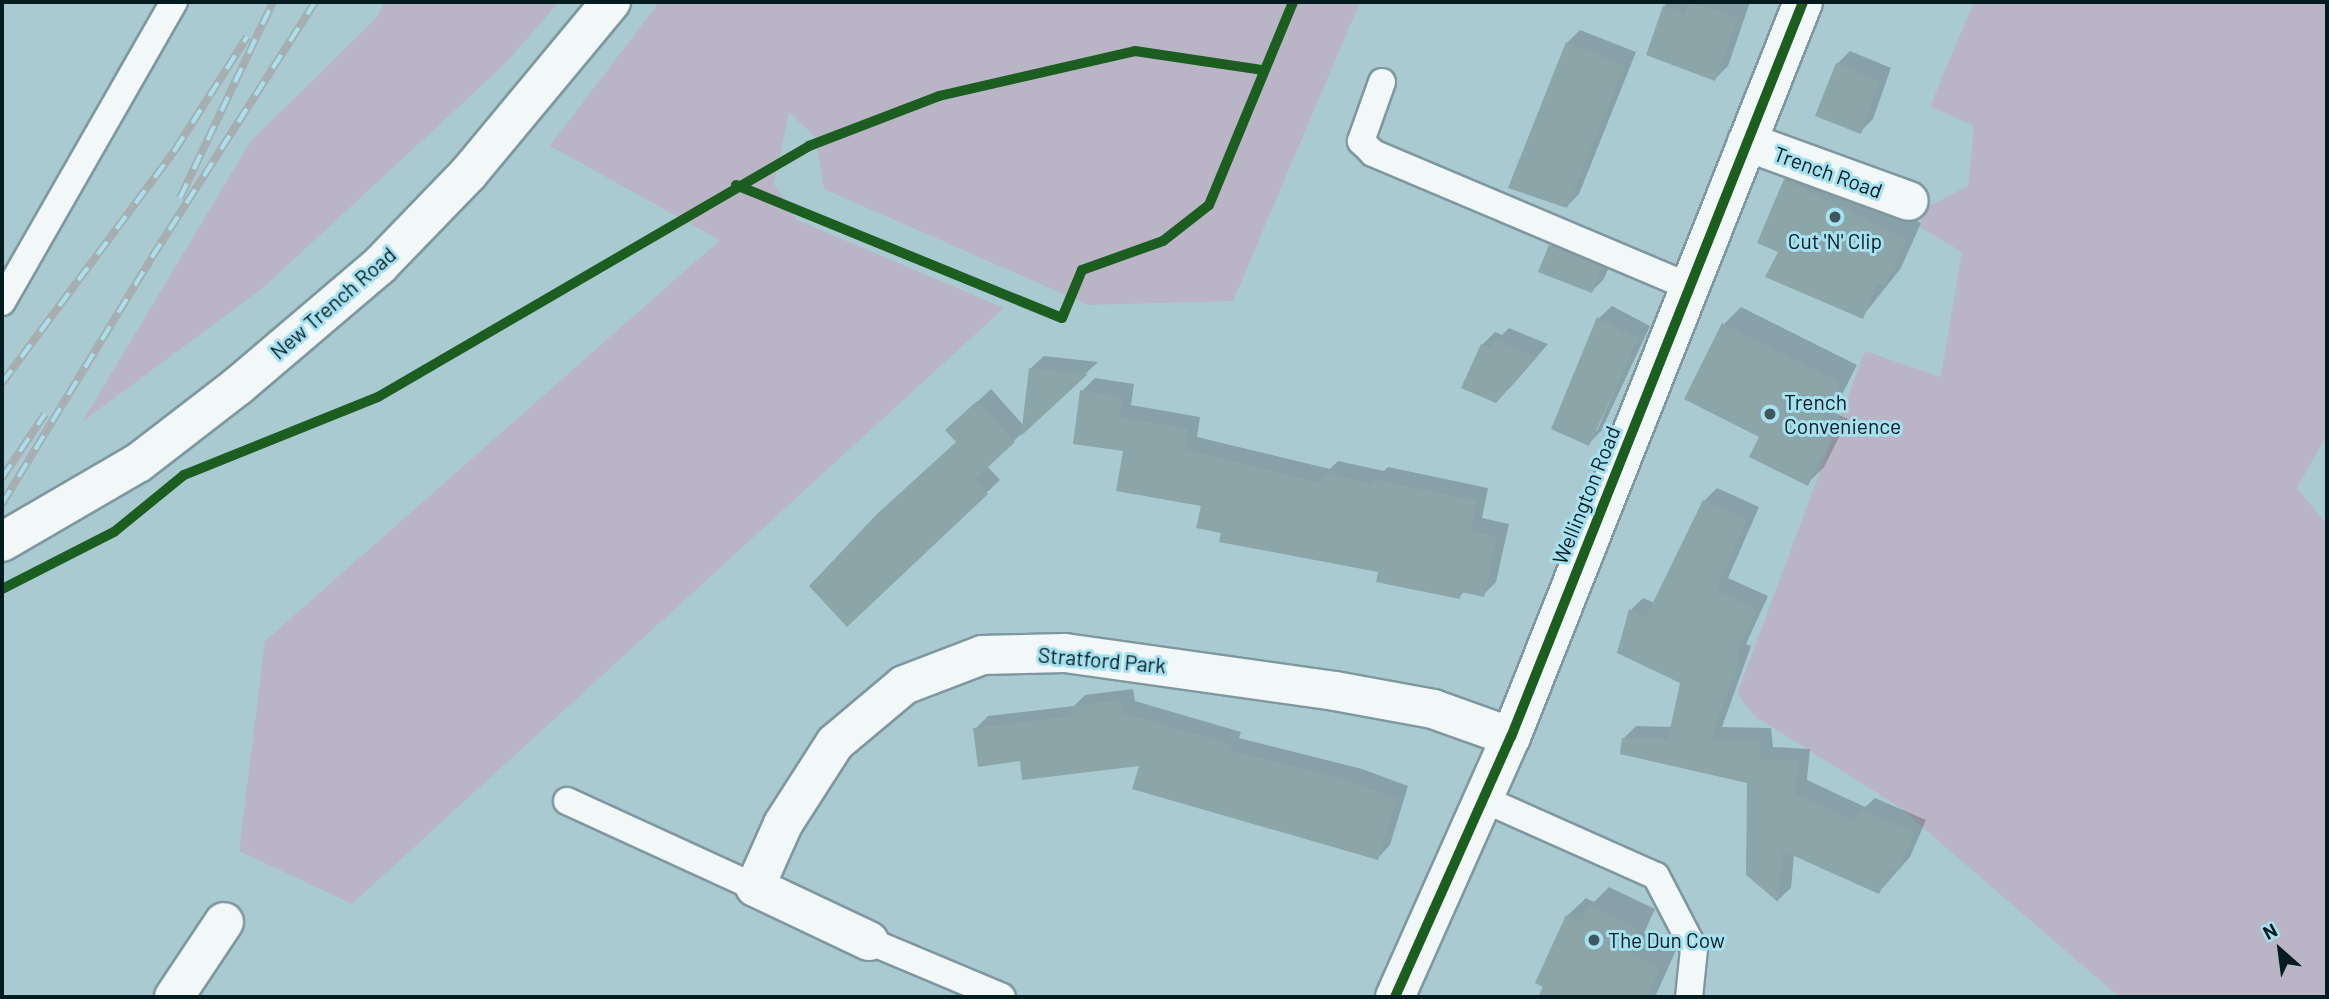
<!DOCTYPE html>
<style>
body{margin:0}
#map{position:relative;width:2329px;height:999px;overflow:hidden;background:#aacad2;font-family:Barlow,sans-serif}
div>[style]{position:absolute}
.green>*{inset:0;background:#b9b5c6}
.shadow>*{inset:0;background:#0003}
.building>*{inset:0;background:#8ba5a8}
.roads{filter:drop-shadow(2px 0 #7f989f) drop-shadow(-2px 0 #7f989f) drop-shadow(0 2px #7f989f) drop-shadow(0 -2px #7f989f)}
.lane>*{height:26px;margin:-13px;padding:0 13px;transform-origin:13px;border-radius:13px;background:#f2f7f8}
.street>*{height:38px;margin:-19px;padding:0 19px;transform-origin:19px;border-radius:19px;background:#f2f7f8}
.secondary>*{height:38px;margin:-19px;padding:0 19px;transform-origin:19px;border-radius:19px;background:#f2f7f8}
.highway>*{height:38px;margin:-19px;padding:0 19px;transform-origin:19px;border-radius:19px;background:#f2f7f8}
.rail>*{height:8px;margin-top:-4px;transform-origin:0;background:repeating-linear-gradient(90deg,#a7e1ef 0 16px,#a7aeb0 0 32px);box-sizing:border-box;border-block:2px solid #a7aeb0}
.cycleway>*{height:10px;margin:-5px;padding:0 5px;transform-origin:5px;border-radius:5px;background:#1b5e20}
.dots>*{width:19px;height:19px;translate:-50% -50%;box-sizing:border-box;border:4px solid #a7e1ef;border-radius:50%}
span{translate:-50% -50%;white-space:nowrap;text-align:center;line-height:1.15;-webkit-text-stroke:6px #a7e1ef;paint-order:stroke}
.street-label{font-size:21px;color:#041b20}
.poi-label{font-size:21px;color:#041b20}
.left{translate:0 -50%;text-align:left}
.frame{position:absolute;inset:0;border:4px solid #041b20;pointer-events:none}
.north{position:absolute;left:2245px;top:915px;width:70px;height:70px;-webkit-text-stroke:5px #a7e1ef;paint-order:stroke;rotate:332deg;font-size:19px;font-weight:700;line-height:28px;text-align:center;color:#041b20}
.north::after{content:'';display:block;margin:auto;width:24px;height:32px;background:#041b20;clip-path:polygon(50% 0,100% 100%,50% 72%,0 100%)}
</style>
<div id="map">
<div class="green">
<div style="clip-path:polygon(385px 2px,559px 2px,505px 64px,264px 287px,82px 422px,250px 142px,376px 18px)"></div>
<div style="clip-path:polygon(659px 2px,1360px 2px,1233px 301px,1088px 305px,824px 189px,815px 137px,789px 112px,774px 184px,797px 220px,1004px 308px,352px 904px,239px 851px,265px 641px,720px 240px,550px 146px)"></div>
<div style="clip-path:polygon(1974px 2px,2327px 2px,2327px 435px,2297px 488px,2327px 525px,2327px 997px,2119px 997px,1898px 806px,1754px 716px,1737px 694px,1865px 351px,1941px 377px,1962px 252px,1920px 227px,1925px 208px,1968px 186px,1974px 126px,1930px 106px)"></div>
</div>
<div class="shadow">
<div style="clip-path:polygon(1666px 2px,1750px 2px,1728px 66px,1715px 79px,1648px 54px)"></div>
<div style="clip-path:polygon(1580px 30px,1636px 52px,1579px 194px,1567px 206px,1567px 43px)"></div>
<div style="clip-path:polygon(1850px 51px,1891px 68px,1873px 119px,1860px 132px,1837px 64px)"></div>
<div style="clip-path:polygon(1801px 164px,1921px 223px,1901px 268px,1862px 317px,1785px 180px)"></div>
<div style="clip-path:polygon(1564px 233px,1614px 254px,1604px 279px,1592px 291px,1541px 271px,1551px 246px)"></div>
<div style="clip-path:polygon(evenodd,1612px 306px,1650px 326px,1601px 431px,1588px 444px,1599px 318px,1612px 306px,1640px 330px,1597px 431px,1593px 431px,1640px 330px)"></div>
<div style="clip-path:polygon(1741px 307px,1857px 365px,1833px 412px,1848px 419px,1824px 467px,1807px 484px,1724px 324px)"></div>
<div style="clip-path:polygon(1509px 328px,1548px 344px,1509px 389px,1482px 345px,1495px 332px,1502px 335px)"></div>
<div style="clip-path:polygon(1044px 356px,1098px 362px,987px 466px,1000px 480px,848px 624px,958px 442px,960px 418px,991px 389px,1024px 426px,1031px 368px)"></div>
<div style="clip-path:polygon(1095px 378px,1134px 384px,1131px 405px,1200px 417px,1197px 437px,1330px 469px,1338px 461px,1384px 471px,1388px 467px,1488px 488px,1482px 518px,1509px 524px,1496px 582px,1483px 595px,1465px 591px,1459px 597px,1380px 571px,1223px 532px,1203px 504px,1125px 450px,1082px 391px)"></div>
<div style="clip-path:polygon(1717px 488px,1759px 507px,1728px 578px,1768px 596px,1746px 644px,1751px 646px,1722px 727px,1771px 728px,1773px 747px,1810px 749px,1807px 780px,1865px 807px,1875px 798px,1926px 820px,1910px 857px,1879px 892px,1794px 854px,1791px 888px,1778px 900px,1747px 874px,1749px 782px,1623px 739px,1636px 726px,1672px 727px,1682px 682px,1631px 610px,1643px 598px,1655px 603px,1704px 501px)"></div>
<div style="clip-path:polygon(1133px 689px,1135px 701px,1241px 732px,1239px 738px,1362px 769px,1408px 786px,1390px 845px,1378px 858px,1141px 764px,1021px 759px,975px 729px,988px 716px,1074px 706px,1085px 695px)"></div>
<div style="clip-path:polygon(1609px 887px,1655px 909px,1644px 933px,1677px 948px,1655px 997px,1540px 997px,1567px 916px,1586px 898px,1594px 902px)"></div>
</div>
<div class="building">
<div style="clip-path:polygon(1689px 2px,1738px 17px,1715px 81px,1646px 55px,1663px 6px,1685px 14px)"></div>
<div style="clip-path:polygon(1566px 42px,1625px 65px,1567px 208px,1508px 188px)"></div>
<div style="clip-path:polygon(1836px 63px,1879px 81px,1861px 134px,1815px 116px)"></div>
<div style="clip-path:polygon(1784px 179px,1906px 239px,1885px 286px,1878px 283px,1863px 319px,1765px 277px,1778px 252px,1757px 243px)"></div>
<div style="clip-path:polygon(1549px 245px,1602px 267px,1592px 293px,1538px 272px)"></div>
<div style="clip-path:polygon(1597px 317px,1638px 339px,1589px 446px,1551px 429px)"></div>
<div style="clip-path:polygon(1722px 323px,1841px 382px,1818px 429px,1832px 436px,1808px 486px,1749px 457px,1759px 437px,1684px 399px)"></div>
<div style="clip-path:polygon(1495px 340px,1537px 357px,1496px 403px,1461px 388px,1481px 344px,1492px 348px)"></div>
<div style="clip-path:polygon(1029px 368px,1088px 374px,1021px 436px)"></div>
<div style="clip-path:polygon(1080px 390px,1122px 397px,1119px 417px,1188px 429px,1185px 450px,1322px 483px,1324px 473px,1373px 484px,1374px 479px,1477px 501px,1470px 531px,1497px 537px,1484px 597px,1461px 592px,1460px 599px,1376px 582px,1378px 572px,1219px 542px,1221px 533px,1196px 528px,1201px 506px,1116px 491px,1123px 451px,1073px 444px)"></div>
<div style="clip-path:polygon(977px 401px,1015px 442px,975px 479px,988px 494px,847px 627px,809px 586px,877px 514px,956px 442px,945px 430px)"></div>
<div style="clip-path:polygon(1703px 500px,1747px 519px,1716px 591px,1757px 609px,1735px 657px,1739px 659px,1711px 739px,1759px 740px,1761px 759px,1798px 761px,1795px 793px,1855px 821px,1861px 809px,1915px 833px,1897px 871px,1891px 869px,1879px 894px,1783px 851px,1778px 902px,1746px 875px,1747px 783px,1620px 754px,1622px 738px,1668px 739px,1680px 683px,1617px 653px,1629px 609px,1646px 617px)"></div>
<div style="clip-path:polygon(1121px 700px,1123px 713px,1230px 744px,1228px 750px,1349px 781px,1397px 799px,1378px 860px,1132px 789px,1139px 766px,1022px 780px,1020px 761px,978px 767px,973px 728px,1072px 716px,1071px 706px)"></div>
<div style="clip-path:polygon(1589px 905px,1638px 928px,1627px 952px,1660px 967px,1646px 997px,1538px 997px,1543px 987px,1535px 983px,1566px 915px,1581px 922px)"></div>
</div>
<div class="roads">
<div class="lane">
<div style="left:1382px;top:82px;width:63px;rotate:109.6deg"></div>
<div style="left:1361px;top:141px;width:17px;rotate:45deg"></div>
<div style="left:1373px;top:153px;width:344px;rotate:22.9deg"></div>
<div style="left:2px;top:302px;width:346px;rotate:-60.2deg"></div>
<div style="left:1483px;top:799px;width:189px;rotate:24deg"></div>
<div style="left:1656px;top:876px;width:82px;rotate:62.5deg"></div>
<div style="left:1694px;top:949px;width:48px;rotate:95.9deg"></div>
<div style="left:567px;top:801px;width:207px;rotate:24.6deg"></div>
<div style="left:869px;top:941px;width:144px;rotate:22.8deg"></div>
</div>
<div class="street">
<div style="left:1747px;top:142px;width:172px;rotate:20deg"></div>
<div style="left:869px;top:941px;width:126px;rotate:-154.7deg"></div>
<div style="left:755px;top:887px;width:69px;rotate:-66deg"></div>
<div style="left:783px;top:824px;width:96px;rotate:-57.3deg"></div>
<div style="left:835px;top:743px;width:90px;rotate:-40deg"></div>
<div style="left:904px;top:685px;width:84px;rotate:-21deg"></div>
<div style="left:982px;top:655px;width:83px;rotate:-1.4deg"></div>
<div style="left:1065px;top:653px;width:273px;rotate:8deg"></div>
<div style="left:1335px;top:691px;width:100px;rotate:10.4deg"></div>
<div style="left:1433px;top:709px;width:83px;rotate:19.7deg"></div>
<div style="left:174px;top:997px;width:90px;rotate:-56.3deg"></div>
</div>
<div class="secondary">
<div style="left:1395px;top:997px;width:285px;rotate:-66deg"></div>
<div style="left:1511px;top:737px;width:791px;rotate:-68.33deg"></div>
</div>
<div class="highway">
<div style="left:2px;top:542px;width:157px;rotate:-30.2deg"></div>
<div style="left:138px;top:463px;width:126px;rotate:-37.6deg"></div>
<div style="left:238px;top:386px;width:187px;rotate:-40.4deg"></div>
<div style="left:380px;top:265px;width:127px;rotate:-46deg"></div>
<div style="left:468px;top:174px;width:224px;rotate:-50.3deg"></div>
</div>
</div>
<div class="rail">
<div style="left:180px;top:198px;width:217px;rotate:-64.6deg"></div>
<div style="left:2px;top:383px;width:290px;rotate:-53.4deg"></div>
<div style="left:175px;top:150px;width:134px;rotate:-57.5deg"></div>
<div style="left:2px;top:478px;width:77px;rotate:-56.1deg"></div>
<div style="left:2px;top:504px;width:289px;rotate:-58.7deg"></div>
<div style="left:152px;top:257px;width:303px;rotate:-57.4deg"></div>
</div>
<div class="cycleway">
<div style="left:736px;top:185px;width:352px;rotate:22.2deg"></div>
<div style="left:1062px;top:318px;width:52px;rotate:-67.4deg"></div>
<div style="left:1082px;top:270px;width:86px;rotate:-19.7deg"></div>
<div style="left:1163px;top:241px;width:58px;rotate:-38deg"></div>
<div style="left:1209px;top:205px;width:220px;rotate:-67.5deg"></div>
<div style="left:2px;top:589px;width:126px;rotate:-27deg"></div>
<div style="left:114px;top:532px;width:90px;rotate:-39.2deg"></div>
<div style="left:184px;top:475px;width:209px;rotate:-21.9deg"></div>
<div style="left:378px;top:397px;width:499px;rotate:-30.2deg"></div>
<div style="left:809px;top:146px;width:139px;rotate:-21deg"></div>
<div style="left:939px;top:96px;width:201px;rotate:-12.9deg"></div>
<div style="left:1135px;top:51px;width:128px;rotate:8.5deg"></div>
<div style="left:1395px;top:997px;width:285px;rotate:-66deg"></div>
<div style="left:1511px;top:737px;width:791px;rotate:-68.33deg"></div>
</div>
<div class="dots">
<div style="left:1835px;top:217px;background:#3e585e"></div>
<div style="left:1770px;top:414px;background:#3e585e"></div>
<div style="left:1594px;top:940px;background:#3e585e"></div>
</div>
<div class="street-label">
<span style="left:1828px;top:172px;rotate:20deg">Trench Road</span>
<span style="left:333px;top:303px;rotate:-41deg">New Trench Road</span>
<span style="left:1586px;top:495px;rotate:-68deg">Wellington Road</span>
<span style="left:1102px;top:660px;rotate:5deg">Stratford Park</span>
</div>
<div class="poi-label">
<span style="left:1835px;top:241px">Cut 'N' Clip</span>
<span class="left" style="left:1784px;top:414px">Trench<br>Convenience</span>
<span class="left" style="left:1608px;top:940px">The Dun Cow</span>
</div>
<div class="frame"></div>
<div class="north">N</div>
</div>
